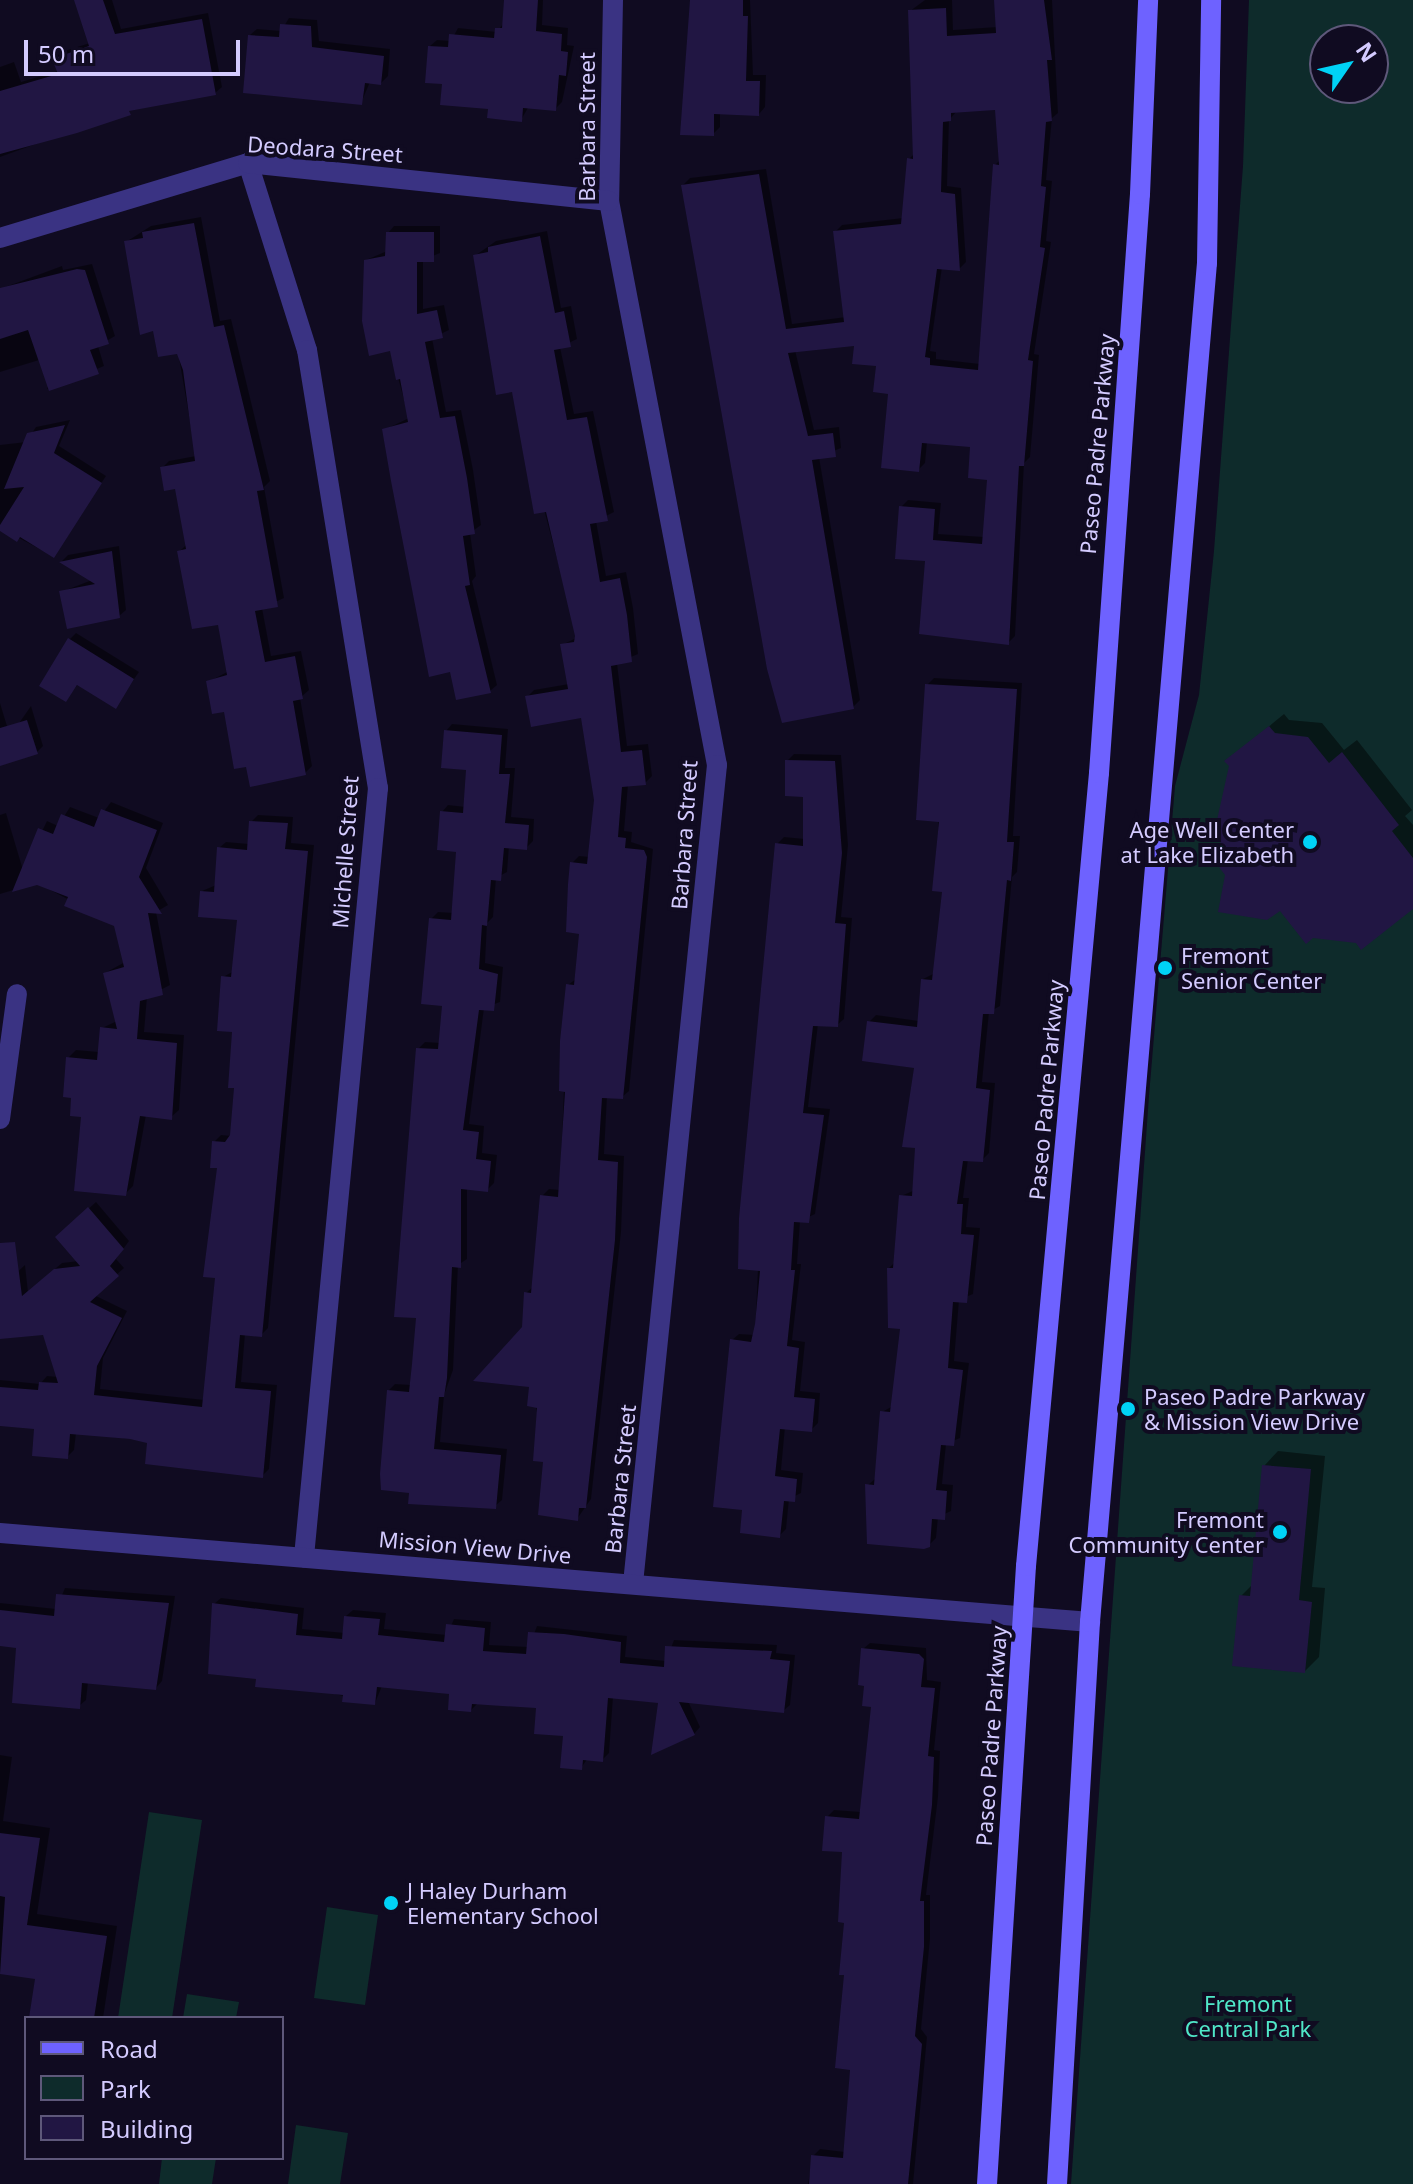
<!DOCTYPE html>
<style>
body{margin:0}
#map{position:relative;width:1413px;height:2184px;overflow:hidden;background:#100b21;font-family:"Noto Sans",sans-serif}
div>[style]{position:absolute}
.green>*{inset:0;background:#0e2b2b}
.shadow>*{inset:0;background:#0007}
.building>*{inset:0;background:#211643}
.street>*{height:20px;margin:-10px;padding:0 10px;transform-origin:10px;border-radius:10px;background:#3a3383}
.secondary>*{height:20px;margin:-10px;padding:0 10px;transform-origin:10px;border-radius:10px;background:#6e62ff}
.dots>*{width:22px;height:22px;translate:-50% -50%;box-sizing:border-box;border:4px solid #100b21;border-radius:50%}
span{translate:-50% -50%;white-space:nowrap;text-align:center;line-height:1.15;-webkit-text-stroke:8px #100b21;paint-order:stroke}
.street-label{font-size:22px;color:#d4cbff}
.poi-label{font-size:22px;color:#d4cbff}
.right{translate:-100% -50%;text-align:right}
.left{translate:0 -50%;text-align:left}
.park-label{font-size:22px;color:#50e7c8}
.legend{position:absolute;left:24px;top:2016px;width:260px;height:144px;box-sizing:border-box;background:#100b21;border:2px solid #5e587a;margin:0;padding:10px 14px;list-style:none;font-size:24px;color:#d4cbff}
.legend li{display:flex;align-items:center;gap:16px;height:40px}
.legend b{width:40px;border:2px solid #5e587a}
.north{position:absolute;left:1309px;top:24px;width:80px;height:80px;box-sizing:border-box;background:#100b21;border:2px solid #5e587a;border-radius:50%;rotate:56deg;font-size:22px;font-weight:700;line-height:32px;text-align:center;color:#d4cbff}
.north::after{content:'';display:block;margin:auto;width:28px;height:36px;background:#00d2f6;clip-path:polygon(50% 0,100% 100%,50% 72%,0 100%)}
.scale{position:absolute;left:24px;top:40px;width:216px;height:36px;box-sizing:border-box;border:4px solid #d4cbff;border-top:0;padding-left:10px;font-size:24px;line-height:28px;white-space:nowrap;color:#d4cbff;-webkit-text-stroke:6px #100b21;paint-order:stroke}
</style>
<div id="map">
<div class="green">
<div style="clip-path:polygon(evenodd,1249px 0,1413px 0,1413px 2184px,1071px 2184px,1149px 1096px,1175px 786px,1199px 695px,1214px 551px,1243px 166px,1249px 0,1325px 40px,1373px 40px,1373px 88px,1325px 88px,1325px 40px)"></div>
<div style="clip-path:polygon(149px 1812px,202px 1820px,172px 2018px,118px 2018px)"></div>
<div style="clip-path:polygon(327px 1907px,378px 1915px,365px 2005px,314px 1998px)"></div>
<div style="clip-path:polygon(187px 1994px,239px 2002px,236px 2018px,183px 2018px)"></div>
<div style="clip-path:polygon(296px 2125px,348px 2133px,340px 2184px,288px 2184px)"></div>
<div style="clip-path:polygon(162px 2158px,216px 2158px,212px 2184px,159px 2184px)"></div>
</div>
<div class="shadow">
<div style="clip-path:polygon(76px 0,112px 0,121px 29px,208px 13px,222px 87px,215px 93px,135px 108px,0 157px,0 67px,14px 62px,21px 82px,58px 71px,55px 59px,61px 52px,90px 43px)"></div>
<div style="clip-path:polygon(506px 0,543px 0,542px 25px,568px 28px,567px 45px,574px 46px,562px 102px,555px 109px,529px 106px,521px 120px,444px 82px,430px 46px,437px 40px,451px 41px,458px 28px,497px 32px,505px 21px)"></div>
<div style="clip-path:polygon(691px 0,750px 0,753px 75px,766px 75px,765px 107px,759px 114px,720px 113px,720px 127px,713px 134px)"></div>
<div style="clip-path:polygon(evenodd,925px 0,952px 0,953px 30px,997px 27px,997px 0,1052px 0,1058px 113px,1052px 118px,1046px 180px,1052px 181px,1046px 241px,1051px 242px,1034px 354px,1039px 355px,1030px 457px,1024px 463px,1015px 636px,1008px 643px,927px 559px,901px 507px,908px 500px,941px 503px,938px 534px,984px 537px,989px 478px,972px 445px,927px 442px,925px 463px,918px 470px,878px 365px,856px 344px,795px 350px,814px 430px,839px 427px,841px 448px,819px 457px,860px 700px,853px 707px,683px 185px,690px 178px,766px 169px,792px 324px,846px 317px,835px 232px,842px 225px,903px 218px,909px 159px,915px 153px,910px 11px,925px 0,997px 108px,1000px 160px,995px 165px,980px 364px,936px 359px,936px 352px,930px 351px,942px 267px,959px 269px,966px 262px,961px 188px,947px 186px,949px 120px,957px 111px,997px 108px)"></div>
<div style="clip-path:polygon(289px 18px,317px 20px,319px 41px,390px 49px,388px 76px,381px 83px,370px 82px,361px 103px,250px 35px,257px 29px,281px 31px)"></div>
<div style="clip-path:polygon(201px 217px,220px 321px,231px 319px,270px 481px,264px 487px,284px 598px,262px 608px,271px 656px,301px 651px,309px 690px,300px 698px,312px 766px,305px 773px,247px 764px,226px 709px,208px 682px,229px 671px,219px 622px,179px 552px,186px 545px,176px 487px,162px 468px,169px 461px,196px 456px,178px 352px,154px 328px,126px 242px,151px 226px)"></div>
<div style="clip-path:polygon(394px 226px,440px 226px,440px 253px,423px 260px,423px 309px,444px 305px,449px 330px,432px 338px,446px 412px,461px 410px,473px 470px,481px 525px,470px 533px,476px 576px,472px 581px,497px 685px,490px 691px,384px 430px,409px 418px,366px 260px,387px 251px,388px 233px)"></div>
<div style="clip-path:polygon(547px 231px,561px 308px,571px 306px,577px 339px,560px 347px,574px 414px,593px 411px,614px 512px,596px 521px,606px 576px,626px 572px,633px 608px,638px 654px,617px 663px,627px 746px,648px 744px,652px 776px,645px 783px,628px 785px,624px 831px,632px 832px,631px 842px,653px 849px,629px 1091px,622px 1097px,607px 1096px,604px 1154px,624px 1156px,621px 1232px,591px 1499px,577px 1519px,545px 1461px,523px 1328px,526px 1293px,534px 1286px,542px 1196px,549px 1189px,560px 1190px,568px 985px,577px 978px,581px 932px,572px 863px,579px 856px,590px 857px,596px 800px,583px 715px,527px 697px,534px 690px,569px 684px,562px 645px,578px 637px,476px 255px,496px 241px)"></div>
<div style="clip-path:polygon(92px 264px,115px 336px,98px 346px,104px 366px,47px 389px,62px 353px,0 372px,0 289px,62px 266px,63px 270px)"></div>
<div style="clip-path:polygon(70px 420px,59px 446px,106px 476px,53px 556px,0 528px,0 445px,26px 442px,36px 427px)"></div>
<div style="clip-path:polygon(119px 546px,126px 610px,119px 616px,61px 592px,92px 580px,62px 561px,68px 555px)"></div>
<div style="clip-path:polygon(76px 633px,139px 672px,115px 706px,79px 683px,66px 700px,69px 640px)"></div>
<div style="clip-path:polygon(934px 678px,1022px 683px,1013px 836px,1020px 836px,1017px 872px,1012px 877px,1000px 1006px,989px 1012px,982px 1082px,995px 1083px,989px 1153px,982px 1160px,968px 1159px,963px 1198px,969px 1198px,966px 1227px,980px 1228px,973px 1294px,959px 1300px,954px 1361px,969px 1363px,960px 1438px,946px 1444px,942px 1484px,953px 1485px,951px 1511px,938px 1517px,936px 1538px,929px 1545px,868px 1485px,876px 1478px,882px 1412px,893px 1406px,902px 1327px,889px 1268px,896px 1261px,901px 1196px,915px 1190px,917px 1066px,869px 1022px,876px 1015px,919px 1021px,923px 979px,935px 973px,944px 891px,927px 685px)"></div>
<div style="clip-path:polygon(0 703px,10px 736px,31px 706px,43px 746px,37px 752px,0 762px)"></div>
<div style="clip-path:polygon(1284px 714px,1289px 720px,1322px 723px,1344px 750px,1357px 740px,1412px 810px,1405px 816px,1413px 825px,1413px 906px,1357px 941px,1280px 908px,1221px 867px,1233px 856px,1220px 818px,1231px 766px,1227px 761px)"></div>
<div style="clip-path:polygon(452px 724px,508px 729px,505px 768px,515px 768px,511px 817px,534px 819px,533px 841px,526px 848px,509px 846px,507px 872px,496px 878px,493px 917px,487px 923px,485px 963px,503px 967px,500px 1002px,484px 1008px,469px 1124px,484px 1126px,482px 1153px,497px 1155px,494px 1183px,487px 1190px,467px 1188px,467px 1259px,458px 1265px,453px 1370px,444px 1395px,440px 1442px,507px 1449px,502px 1500px,495px 1506px,411px 1491px,388px 1391px,395px 1384px,411px 1385px,418px 1317px,418px 1049px,425px 1042px,441px 1043px,445px 1004px,431px 919px,438px 912px,454px 913px,459px 850px,442px 812px,448px 805px,466px 807px,468px 768px,446px 731px)"></div>
<div style="clip-path:polygon(794px 754px,841px 755px,848px 845px,841px 917px,852px 918px,844px 1019px,837px 1025px,818px 1024px,808px 1107px,830px 1109px,815px 1214px,800px 1221px,797px 1264px,801px 1264px,792px 1340px,805px 1342px,800px 1391px,820px 1393px,818px 1423px,811px 1430px,785px 1427px,781px 1470px,803px 1473px,801px 1493px,789px 1499px,786px 1529px,779px 1536px,744px 1508px,732px 1340px,739px 1334px,755px 1335px,777px 844px,784px 837px,805px 839px,805px 795px,787px 761px)"></div>
<div style="clip-path:polygon(111px 802px,163px 823px,146px 868px,168px 905px,156px 912px,170px 985px,147px 997px,144px 1032px,184px 1035px,179px 1110px,171px 1117px,146px 1115px,133px 1186px,125px 1194px,74px 1096px,68px 1058px,76px 1050px,99px 1052px,102px 1028px,117px 1021px,105px 973px,125px 962px,115px 924px,37px 883px,0 894px,0 815px,6px 813px,23px 870px,47px 821px,58px 826px,70px 807px,99px 818px)"></div>
<div style="clip-path:polygon(258px 815px,293px 817px,291px 843px,314px 845px,268px 1328px,261px 1335px,245px 1334px,241px 1382px,277px 1385px,269px 1469px,262px 1476px,149px 1441px,76px 1433px,74px 1450px,67px 1457px,36px 1427px,0 1424px,0 1380px,40px 1384px,47px 1376px,58px 1377px,45px 1333px,0 1337px,0 1248px,14px 1275px,25px 1265px,28px 1292px,62px 1263px,79px 1261px,64px 1231px,96px 1202px,129px 1241px,116px 1259px,124px 1268px,94px 1295px,127px 1311px,103px 1358px,100px 1389px,205px 1400px,217px 1276px,220px 1167px,214px 1142px,221px 1135px,232px 1136px,236px 1086px,234px 1030px,223px 977px,234px 971px,239px 918px,202px 891px,216px 885px,219px 848px,226px 842px,249px 844px,251px 822px)"></div>
<div style="clip-path:polygon(1278px 1451px,1325px 1456px,1312px 1587px,1325px 1588px,1319px 1657px,1305px 1671px,1241px 1596px,1253px 1584px,1264px 1466px)"></div>
<div style="clip-path:polygon(65px 1588px,175px 1596px,162px 1681px,156px 1688px,88px 1682px,86px 1700px,79px 1706px,18px 1646px,0 1643px,0 1603px,56px 1609px)"></div>
<div style="clip-path:polygon(221px 1598px,304px 1608px,302px 1629px,345px 1633px,346px 1616px,353px 1610px,386px 1613px,384px 1629px,447px 1635px,454px 1619px,491px 1622px,489px 1645px,529px 1647px,537px 1626px,627px 1636px,625px 1657px,666px 1661px,674px 1640px,777px 1645px,776px 1653px,795px 1655px,790px 1705px,783px 1711px,688px 1701px,700px 1727px,694px 1734px,661px 1701px,613px 1697px,609px 1753px,602px 1760px,588px 1758px,581px 1768px,565px 1734px,539px 1706px,477px 1704px,471px 1710px,452px 1692px,382px 1686px,375px 1703px,258px 1677px,214px 1604px)"></div>
<div style="clip-path:polygon(870px 1643px,926px 1648px,927px 1680px,941px 1682px,934px 1750px,940px 1751px,938px 1797px,926px 1895px,930px 1895px,930px 1939px,921px 2029px,927px 2037px,913px 2184px,808px 2184px,813px 2156px,820px 2149px,845px 2152px,852px 2068px,844px 1851px,827px 1817px,834px 1810px,861px 1812px,873px 1705px,863px 1649px)"></div>
<div style="clip-path:polygon(0 1755px,12px 1757px,3px 1821px,50px 1828px,37px 1914px,117px 1926px,103px 2018px,31px 2018px,37px 1977px,0 1972px)"></div>
</div>
<div class="building">
<div style="clip-path:polygon(74px 0,103px 0,115px 34px,202px 19px,216px 95px,129px 111px,131px 115px,77px 133px,0 154px,0 91px,58px 74px,52px 59px,89px 46px)"></div>
<div style="clip-path:polygon(504px 0,538px 0,536px 31px,562px 34px,561px 51px,568px 52px,566px 76px,559px 75px,556px 111px,523px 108px,522px 122px,487px 118px,488px 109px,440px 105px,442px 84px,425px 83px,428px 46px,448px 47px,449px 34px,494px 38px,495px 28px,502px 28px)"></div>
<div style="clip-path:polygon(690px 0,743px 0,743px 16px,748px 16px,746px 81px,760px 81px,759px 116px,714px 114px,714px 136px,680px 135px)"></div>
<div style="clip-path:polygon(evenodd,994px 0,1044px 0,1052px 60px,1047px 60px,1052px 121px,1046px 122px,1041px 186px,1046px 187px,1040px 247px,1045px 248px,1028px 360px,1033px 361px,1024px 466px,1019px 466px,1009px 645px,919px 634px,925px 561px,895px 559px,899px 506px,935px 509px,933px 540px,982px 544px,987px 480px,968px 478px,970px 447px,922px 443px,919px 472px,881px 468px,888px 394px,873px 392px,876px 366px,852px 364px,854px 346px,788px 353px,808px 436px,833px 433px,836px 457px,812px 460px,854px 709px,782px 723px,767px 669px,681px 185px,759px 174px,786px 329px,844px 322px,833px 231px,901px 224px,907px 158px,913px 159px,908px 10px,946px 8px,947px 36px,996px 33px,994px 0,995px 110px,999px 165px,993px 164px,978px 370px,930px 365px,930px 358px,925px 357px,937px 269px,960px 271px,955px 194px,941px 192px,943px 122px,951px 121px,951px 113px,995px 110px)"></div>
<div style="clip-path:polygon(280px 24px,311px 26px,312px 47px,384px 56px,381px 85px,365px 83px,362px 105px,243px 93px,248px 35px,279px 37px)"></div>
<div style="clip-path:polygon(194px 223px,214px 327px,224px 325px,264px 490px,257px 491px,278px 607px,255px 611px,265px 662px,295px 656px,303px 699px,293px 701px,306px 775px,250px 787px,246px 767px,234px 769px,224px 712px,212px 714px,206px 681px,227px 675px,218px 625px,192px 629px,177px 551px,186px 549px,175px 489px,164px 491px,160px 467px,195px 461px,183px 370px,177px 354px,158px 357px,153px 331px,140px 335px,124px 241px,143px 238px,142px 232px)"></div>
<div style="clip-path:polygon(386px 232px,434px 232px,434px 262px,417px 262px,417px 314px,437px 310px,443px 338px,425px 342px,440px 418px,455px 416px,467px 478px,475px 534px,463px 536px,470px 585px,465px 586px,491px 693px,456px 700px,450px 672px,429px 677px,391px 481px,382px 429px,408px 422px,400px 379px,396px 380px,390px 351px,369px 356px,362px 321px,364px 260px,385px 256px)"></div>
<div style="clip-path:polygon(540px 236px,555px 313px,564px 311px,571px 347px,554px 350px,567px 420px,587px 417px,608px 521px,590px 524px,600px 582px,620px 578px,627px 615px,632px 662px,611px 666px,621px 752px,642px 750px,646px 785px,622px 787px,618px 837px,626px 838px,625px 848px,644px 850px,647px 857px,623px 1099px,602px 1098px,598px 1160px,618px 1162px,615px 1240px,586px 1508px,579px 1508px,578px 1521px,538px 1515px,543px 1462px,533px 1461px,537px 1408px,527px 1406px,529px 1387px,473px 1381px,522px 1327px,524px 1292px,531px 1293px,540px 1195px,558px 1197px,565px 1092px,559px 1091px,560px 1041px,566px 984px,574px 985px,579px 934px,566px 932px,568px 884px,570px 862px,587px 864px,594px 800px,581px 718px,531px 727px,525px 696px,568px 689px,560px 644px,574px 642px,575px 636px,546px 512px,534px 514px,512px 392px,496px 395px,473px 255px,488px 252px,488px 247px)"></div>
<div style="clip-path:polygon(77px 269px,85px 270px,109px 344px,90px 350px,99px 374px,49px 391px,28px 330px,0 339px,0 288px)"></div>
<div style="clip-path:polygon(65px 425px,54px 453px,102px 483px,54px 558px,20px 537px,17px 542px,0 531px,0 525px,24px 487px,4px 489px,27px 433px)"></div>
<div style="clip-path:polygon(112px 551px,120px 618px,67px 629px,59px 591px,95px 584px,59px 562px)"></div>
<div style="clip-path:polygon(68px 638px,134px 679px,116px 709px,77px 685px,66px 702px,39px 686px)"></div>
<div style="clip-path:polygon(925px 684px,1017px 689px,1007px 842px,1014px 842px,1011px 881px,1007px 880px,994px 1014px,983px 1014px,976px 1088px,990px 1090px,983px 1162px,963px 1161px,957px 1204px,963px 1204px,961px 1234px,974px 1235px,967px 1303px,953px 1302px,948px 1368px,963px 1370px,954px 1446px,941px 1445px,936px 1490px,947px 1491px,945px 1520px,932px 1519px,930px 1547px,924px 1549px,867px 1544px,865px 1484px,874px 1485px,880px 1411px,890px 1412px,900px 1329px,888px 1328px,887px 1268px,893px 1268px,899px 1195px,912px 1196px,915px 1148px,902px 1147px,914px 1068px,862px 1061px,867px 1021px,917px 1027px,921px 979px,932px 980px,942px 892px,932px 891px,939px 822px,916px 820px)"></div>
<div style="clip-path:polygon(27px 720px,38px 754px,0 766px,0 728px)"></div>
<div style="clip-path:polygon(1269px 726px,1275px 733px,1308px 737px,1329px 763px,1342px 752px,1399px 825px,1392px 831px,1413px 858px,1413px 909px,1361px 950px,1356px 943px,1313px 938px,1306px 944px,1280px 911px,1267px 920px,1218px 912px,1225px 875px,1219px 867px,1232px 857px,1208px 827px,1217px 820px,1229px 766px,1224px 761px)"></div>
<div style="clip-path:polygon(444px 730px,502px 735px,499px 774px,510px 774px,505px 823px,529px 825px,527px 850px,504px 848px,501px 881px,491px 880px,487px 926px,482px 925px,479px 969px,498px 974px,494px 1011px,479px 1010px,463px 1130px,479px 1132px,476px 1159px,491px 1161px,488px 1192px,461px 1189px,461px 1268px,452px 1267px,447px 1378px,444px 1397px,439px 1397px,434px 1449px,501px 1455px,496px 1509px,408px 1504px,409px 1493px,381px 1490px,380px 1474px,387px 1390px,409px 1392px,412px 1364px,416px 1318px,394px 1317px,416px 1048px,438px 1049px,442px 1006px,421px 1004px,429px 918px,451px 920px,456px 852px,437px 850px,440px 811px,463px 813px,466px 770px,441px 768px)"></div>
<div style="clip-path:polygon(785px 760px,835px 761px,842px 853px,835px 923px,846px 924px,838px 1027px,813px 1026px,803px 1113px,824px 1115px,809px 1223px,794px 1222px,791px 1270px,795px 1270px,787px 1346px,799px 1348px,794px 1397px,815px 1399px,812px 1432px,780px 1429px,775px 1476px,797px 1479px,795px 1502px,784px 1501px,780px 1538px,740px 1533px,742px 1510px,713px 1507px,730px 1339px,751px 1342px,755px 1324px,760px 1271px,738px 1269px,739px 1218px,775px 843px,803px 846px,803px 797px,785px 796px)"></div>
<div style="clip-path:polygon(101px 809px,157px 830px,139px 877px,162px 914px,148px 913px,163px 995px,140px 1001px,137px 1039px,177px 1043px,172px 1120px,140px 1116px,126px 1196px,74px 1191px,81px 1117px,70px 1116px,71px 1098px,63px 1097px,66px 1057px,97px 1060px,100px 1027px,117px 1029px,103px 973px,124px 967px,114px 926px,64px 906px,68px 897px,37px 885px,12px 892px,38px 828px,53px 834px,61px 814px,94px 827px)"></div>
<div style="clip-path:polygon(249px 821px,288px 823px,285px 849px,308px 851px,262px 1337px,240px 1335px,235px 1388px,271px 1391px,263px 1478px,145px 1464px,147px 1443px,130px 1439px,70px 1434px,68px 1459px,32px 1456px,34px 1429px,0 1426px,0 1387px,38px 1390px,39px 1382px,58px 1383px,43px 1335px,0 1339px,0 1243px,15px 1242px,22px 1296px,54px 1269px,80px 1266px,55px 1237px,88px 1207px,124px 1249px,110px 1266px,119px 1276px,90px 1302px,122px 1318px,97px 1366px,94px 1395px,202px 1407px,215px 1278px,203px 1277px,217px 1168px,210px 1168px,212px 1141px,225px 1142px,230px 1135px,234px 1088px,228px 1088px,232px 1032px,217px 1031px,221px 976px,231px 977px,237px 920px,198px 917px,200px 891px,214px 892px,217px 847px,247px 850px)"></div>
<div style="clip-path:polygon(1262px 1465px,1311px 1469px,1299px 1600px,1312px 1602px,1305px 1673px,1232px 1666px,1239px 1595px,1250px 1596px)"></div>
<div style="clip-path:polygon(56px 1594px,169px 1603px,156px 1690px,82px 1683px,80px 1709px,12px 1703px,16px 1648px,0 1646px,0 1610px,54px 1616px)"></div>
<div style="clip-path:polygon(212px 1603px,298px 1614px,296px 1635px,342px 1639px,344px 1616px,380px 1619px,378px 1635px,444px 1642px,446px 1624px,485px 1628px,483px 1651px,526px 1654px,528px 1632px,564px 1634px,621px 1642px,620px 1663px,664px 1667px,665px 1646px,772px 1651px,770px 1659px,790px 1661px,784px 1713px,679px 1702px,695px 1735px,651px 1755px,658px 1703px,608px 1698px,603px 1762px,583px 1760px,582px 1770px,560px 1768px,563px 1736px,534px 1734px,536px 1708px,472px 1704px,471px 1712px,448px 1710px,449px 1694px,377px 1687px,375px 1705px,342px 1702px,343px 1695px,255px 1687px,256px 1679px,208px 1674px)"></div>
<div style="clip-path:polygon(861px 1648px,919px 1654px,924px 1659px,921px 1687px,935px 1688px,928px 1756px,934px 1757px,932px 1805px,920px 1901px,924px 1901px,924px 1947px,915px 2036px,922px 2044px,919px 2076px,908px 2184px,809px 2184px,811px 2155px,843px 2158px,850px 2070px,835px 2068px,844px 1975px,839px 1975px,844px 1923px,838px 1922px,842px 1852px,822px 1851px,825px 1816px,859px 1819px,871px 1707px,862px 1706px,864px 1686px,858px 1685px)"></div>
<div style="clip-path:polygon(0 1833px,40px 1838px,27px 1925px,107px 1936px,94px 2018px,29px 2018px,35px 1979px,0 1974px,5px 1897px,0 1896px)"></div>
</div>
<div class="street">
<div style="left:613px;top:0;width:201px;rotate:91.1deg"></div>
<div style="left:609px;top:201px;width:574px;rotate:79.16deg"></div>
<div style="left:717px;top:765px;width:823px;rotate:95.86deg"></div>
<div style="left:248px;top:163px;width:196px;rotate:72.5deg"></div>
<div style="left:307px;top:350px;width:444px;rotate:80.8deg"></div>
<div style="left:378px;top:788px;width:773px;rotate:95.5deg"></div>
<div style="left:0;top:238px;width:259px;rotate:-16.8deg"></div>
<div style="left:248px;top:163px;width:363px;rotate:6deg"></div>
<div style="left:0;top:1119px;width:126px;rotate:-82.3deg"></div>
<div style="left:0;top:1533px;width:1094px;rotate:4.67deg"></div>
</div>
<div class="secondary">
<div style="left:987px;top:2184px;width:619px;rotate:-86.39deg"></div>
<div style="left:1026px;top:1566px;width:796px;rotate:-84.74deg"></div>
<div style="left:1099px;top:773px;width:580px;rotate:-85.95deg"></div>
<div style="left:1140px;top:194px;width:194px;rotate:-87.6deg"></div>
<div style="left:1057px;top:2184px;width:563px;rotate:-86.64deg"></div>
<div style="left:1090px;top:1622px;width:1364px;rotate:-85.08deg"></div>
<div style="left:1207px;top:263px;width:263px;rotate:-89.1deg"></div>
</div>
<div class="dots">
<div style="left:1310px;top:842px;background:#00d2f6"></div>
<div style="left:1165px;top:968px;background:#00d2f6"></div>
<div style="left:1128px;top:1409px;background:#00d2f6"></div>
<div style="left:1280px;top:1532px;background:#00d2f6"></div>
<div style="left:391px;top:1903px;background:#00d2f6"></div>
</div>
<div class="street-label">
<span style="left:587px;top:127px;rotate:-90deg">Barbara Street</span>
<span style="left:325px;top:149px;rotate:4deg">Deodara Street</span>
<span style="left:1097px;top:444px;rotate:-85deg">Paseo Padre Parkway</span>
<span style="left:684px;top:835px;rotate:-86deg">Barbara Street</span>
<span style="left:345px;top:852px;rotate:-86deg">Michelle Street</span>
<span style="left:1046px;top:1090px;rotate:-85deg">Paseo Padre Parkway</span>
<span style="left:620px;top:1479px;rotate:-84deg">Barbara Street</span>
<span style="left:475px;top:1547px;rotate:5deg">Mission View Drive</span>
<span style="left:991px;top:1736px;rotate:-86deg">Paseo Padre Parkway</span>
</div>
<div class="poi-label">
<span class="right" style="left:1294px;top:842px">Age Well Center<br>at Lake Elizabeth</span>
<span class="left" style="left:1181px;top:968px">Fremont<br>Senior Center</span>
<span class="left" style="left:1144px;top:1409px">Paseo Padre Parkway<br>&amp; Mission View Drive</span>
<span class="right" style="left:1264px;top:1532px">Fremont<br>Community Center</span>
<span class="left" style="left:407px;top:1903px">J Haley Durham<br>Elementary School</span>
</div>
<div class="park-label">
<span style="left:1248px;top:2016px">Fremont<br>Central Park</span>
</div>
<ul class="legend">
<li><b style="height:10px;background:#6e62ff"></b>Road</li>
<li><b style="height:22px;background:#0e2b2b"></b>Park</li>
<li><b style="height:22px;background:#211643"></b>Building</li>
</ul>
<div class="north">N</div>
<div class="scale">50 m</div>
</div>
